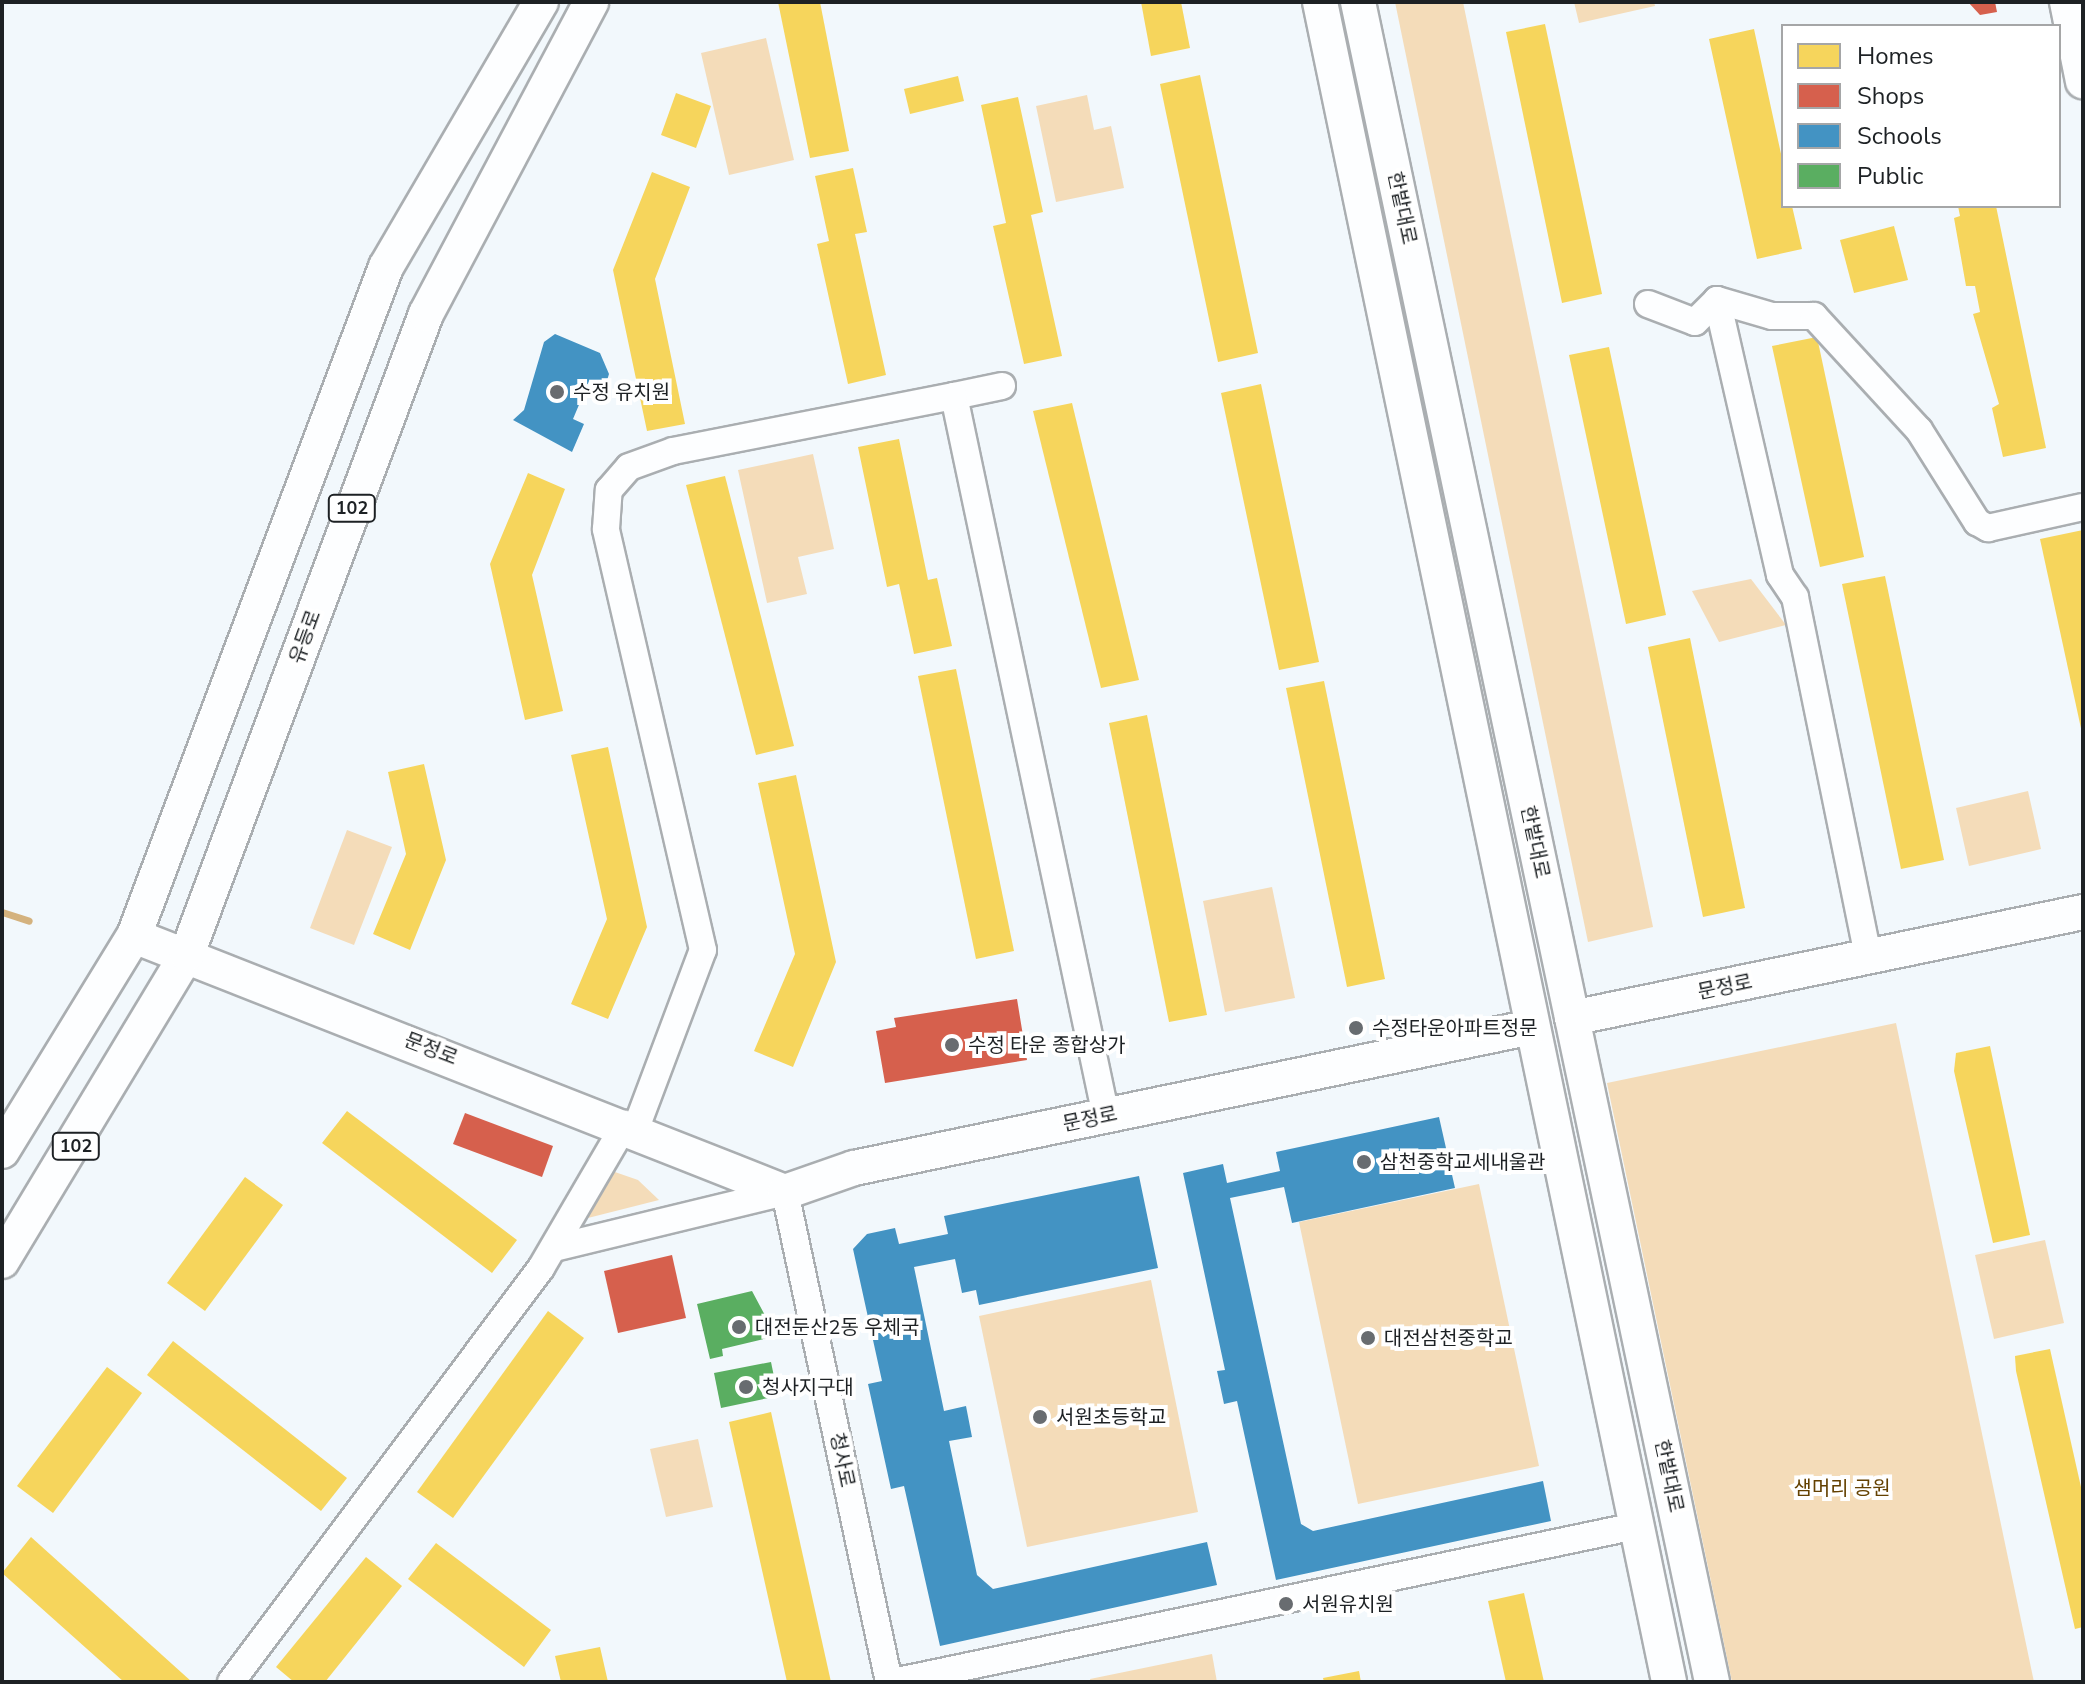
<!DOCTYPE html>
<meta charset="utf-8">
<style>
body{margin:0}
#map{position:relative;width:2085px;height:1684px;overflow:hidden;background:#f2f8fc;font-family:"Nunito Sans","Noto Sans KR",sans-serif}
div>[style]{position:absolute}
.green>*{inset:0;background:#f4dcb9}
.homes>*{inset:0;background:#f6d55c}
.shops>*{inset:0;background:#d6604d}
.schools>*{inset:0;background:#4393c3}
.public>*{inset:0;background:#5aae61}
.stream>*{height:7px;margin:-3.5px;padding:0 3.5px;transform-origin:3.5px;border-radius:3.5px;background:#d4b27e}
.roads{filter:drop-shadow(2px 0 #aaaeb1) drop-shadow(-2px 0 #aaaeb1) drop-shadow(0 2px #aaaeb1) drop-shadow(0 -2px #aaaeb1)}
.minor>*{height:26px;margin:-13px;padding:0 13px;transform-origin:13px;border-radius:13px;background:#fdfeff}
.major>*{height:34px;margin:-17px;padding:0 17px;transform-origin:17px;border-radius:17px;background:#fdfeff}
.dots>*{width:22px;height:22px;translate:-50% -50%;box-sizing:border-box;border:4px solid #fff;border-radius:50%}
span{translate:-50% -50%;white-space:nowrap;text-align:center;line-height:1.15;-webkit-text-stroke:8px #fff;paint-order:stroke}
.shield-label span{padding:2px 6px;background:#fff;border:2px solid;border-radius:6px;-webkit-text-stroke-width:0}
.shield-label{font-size:18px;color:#1d2124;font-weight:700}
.street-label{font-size:20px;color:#1d2124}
.poi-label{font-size:20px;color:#1d2124}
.left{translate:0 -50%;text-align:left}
.park-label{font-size:20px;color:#644101}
.frame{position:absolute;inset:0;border:4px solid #1d2124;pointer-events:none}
.legend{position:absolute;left:1781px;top:24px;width:280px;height:184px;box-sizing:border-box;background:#fff;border:2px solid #a5a6a7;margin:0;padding:10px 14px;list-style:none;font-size:24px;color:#1d2124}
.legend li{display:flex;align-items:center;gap:16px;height:40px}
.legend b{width:40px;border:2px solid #a5a6a7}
</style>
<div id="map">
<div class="green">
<div style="clip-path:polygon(1395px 2px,1463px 2px,1653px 927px,1588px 942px)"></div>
<div style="clip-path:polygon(1574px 2px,1654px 2px,1655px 6px,1579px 23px)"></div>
<div style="clip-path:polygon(766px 38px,794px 160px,729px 175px,701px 53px)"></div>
<div style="clip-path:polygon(1087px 95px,1094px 130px,1111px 126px,1124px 188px,1056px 202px,1036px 106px)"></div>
<div style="clip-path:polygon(813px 454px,834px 549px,798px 557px,807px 594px,767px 603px,738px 470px)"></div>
<div style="clip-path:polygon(1751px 579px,1786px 625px,1719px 642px,1692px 591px)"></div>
<div style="clip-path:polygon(2028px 791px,2041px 849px,1969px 866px,1956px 808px)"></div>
<div style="clip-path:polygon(347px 830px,392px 847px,354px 945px,310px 928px)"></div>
<div style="clip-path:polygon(1272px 887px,1295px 998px,1225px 1012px,1203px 901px)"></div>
<div style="clip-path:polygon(1896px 1023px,2034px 1682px,1732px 1682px,1607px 1083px)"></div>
<div style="clip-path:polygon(612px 1171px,638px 1180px,659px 1200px,580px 1220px)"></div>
<div style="clip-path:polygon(1479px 1184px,1539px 1466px,1358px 1504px,1299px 1222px)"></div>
<div style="clip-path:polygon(2045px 1240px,2064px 1323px,1994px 1339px,1975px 1255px)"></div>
<div style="clip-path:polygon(1151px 1280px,1198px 1512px,1027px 1547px,979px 1316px)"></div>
<div style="clip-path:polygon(698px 1439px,713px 1507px,666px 1517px,650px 1449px)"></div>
<div style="clip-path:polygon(1212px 1654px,1217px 1682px,1091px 1682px,1090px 1679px)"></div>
</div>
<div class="homes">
<div style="clip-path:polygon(778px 2px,820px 2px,849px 151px,810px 158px)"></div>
<div style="clip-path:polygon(1141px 2px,1181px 2px,1190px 48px,1151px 56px)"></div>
<div style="clip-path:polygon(1545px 24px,1602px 294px,1562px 303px,1506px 32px)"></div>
<div style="clip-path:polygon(1754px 29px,1783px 163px,1783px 206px,1792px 206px,1802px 249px,1757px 259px,1709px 39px)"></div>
<div style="clip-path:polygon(1200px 75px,1258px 353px,1218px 362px,1160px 84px)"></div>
<div style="clip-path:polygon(958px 76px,964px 101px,910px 114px,904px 89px)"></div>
<div style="clip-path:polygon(676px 93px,711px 106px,696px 148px,661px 135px)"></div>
<div style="clip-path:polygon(1018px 97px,1043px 212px,1031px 215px,1062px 356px,1024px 364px,993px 226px,1006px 223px,981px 105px)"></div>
<div style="clip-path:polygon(853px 168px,867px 232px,855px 234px,886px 375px,848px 384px,817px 244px,829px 241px,815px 176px)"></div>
<div style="clip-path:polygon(652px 172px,690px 187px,655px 279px,685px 424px,647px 431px,613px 270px)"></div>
<div style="clip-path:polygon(1958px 206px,1996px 206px,2046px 448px,2003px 457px,1992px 408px,1999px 404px,1973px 314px,1980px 312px,1975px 286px,1966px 286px,1954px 218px,1960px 216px)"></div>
<div style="clip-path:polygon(1894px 226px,1908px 280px,1854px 293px,1840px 240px)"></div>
<div style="clip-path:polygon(1817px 337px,1864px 557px,1820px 567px,1772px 346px)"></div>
<div style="clip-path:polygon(1609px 347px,1666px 615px,1626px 624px,1569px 355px)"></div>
<div style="clip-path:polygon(1261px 384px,1319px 662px,1279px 670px,1221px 393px)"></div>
<div style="clip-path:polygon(1072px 403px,1139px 680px,1101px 688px,1033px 411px)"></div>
<div style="clip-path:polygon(899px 439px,928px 580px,937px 578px,952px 646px,914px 654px,899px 584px,887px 587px,858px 447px)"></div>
<div style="clip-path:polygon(528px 473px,565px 489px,532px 575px,563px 711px,525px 720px,490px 564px)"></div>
<div style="clip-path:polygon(725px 476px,794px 746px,756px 755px,686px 485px)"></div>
<div style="clip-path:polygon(2083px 530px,2083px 733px,2082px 733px,2040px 539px)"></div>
<div style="clip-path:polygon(1885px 576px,1944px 860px,1901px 869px,1842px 584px)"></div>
<div style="clip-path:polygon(1690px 638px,1745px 908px,1703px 917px,1648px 647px)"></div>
<div style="clip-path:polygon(956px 669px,1014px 951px,976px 959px,918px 676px)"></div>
<div style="clip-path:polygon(1324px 681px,1385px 979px,1347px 987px,1286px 688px)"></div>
<div style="clip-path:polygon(1147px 715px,1207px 1015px,1169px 1022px,1109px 723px)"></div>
<div style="clip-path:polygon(608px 747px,647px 927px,608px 1019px,571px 1004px,607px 919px,571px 755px)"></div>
<div style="clip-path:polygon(424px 764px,446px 860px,410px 950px,373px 934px,406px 854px,388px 772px)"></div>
<div style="clip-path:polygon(796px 775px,836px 962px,793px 1067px,754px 1051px,795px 954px,758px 783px)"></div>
<div style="clip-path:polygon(1990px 1046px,2030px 1235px,1993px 1243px,1954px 1071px,1956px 1053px)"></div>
<div style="clip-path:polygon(347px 1111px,517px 1240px,492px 1273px,322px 1143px)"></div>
<div style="clip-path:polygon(245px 1177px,283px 1205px,205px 1311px,167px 1283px)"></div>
<div style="clip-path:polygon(548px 1311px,584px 1338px,453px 1518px,417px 1492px)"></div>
<div style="clip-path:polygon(173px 1341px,347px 1478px,321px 1511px,147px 1375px)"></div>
<div style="clip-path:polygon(2050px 1349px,2083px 1496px,2083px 1627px,2075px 1629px,2016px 1371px,2015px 1356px)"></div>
<div style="clip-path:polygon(107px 1367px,142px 1393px,53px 1513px,17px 1486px)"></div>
<div style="clip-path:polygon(771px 1412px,831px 1682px,787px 1682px,729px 1422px)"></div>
<div style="clip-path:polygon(31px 1537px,192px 1682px,124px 1682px,2px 1573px)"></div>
<div style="clip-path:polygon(436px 1543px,551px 1630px,524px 1667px,408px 1579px)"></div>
<div style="clip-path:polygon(366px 1557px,402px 1586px,325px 1682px,294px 1682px,276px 1667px)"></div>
<div style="clip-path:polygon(1524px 1593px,1544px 1682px,1506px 1682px,1488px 1601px)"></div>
<div style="clip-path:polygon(600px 1647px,608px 1682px,561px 1682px,555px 1656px)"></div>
<div style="clip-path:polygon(1359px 1671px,1361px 1682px,1324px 1682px,1323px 1678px)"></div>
</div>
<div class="shops">
<div style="clip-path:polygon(1968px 2px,1995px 2px,1997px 12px,1980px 15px)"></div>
<div style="clip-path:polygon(1017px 999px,1027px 1060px,885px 1083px,876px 1031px,896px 1027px,894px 1018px)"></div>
<div style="clip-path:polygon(465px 1113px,553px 1146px,542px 1177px,453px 1144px)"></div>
<div style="clip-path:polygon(672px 1255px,686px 1318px,618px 1333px,604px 1271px)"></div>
</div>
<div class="schools">
<div style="clip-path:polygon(555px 334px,600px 353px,609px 374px,605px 387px,589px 381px,573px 419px,584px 424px,572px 452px,513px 420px,524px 410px,544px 342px)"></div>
<div style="clip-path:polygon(1439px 1117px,1455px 1188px,1292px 1223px,1284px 1187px,1230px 1198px,1301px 1524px,1313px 1531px,1543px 1481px,1551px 1521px,1276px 1580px,1237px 1401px,1224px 1404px,1217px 1371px,1225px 1370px,1183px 1173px,1223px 1164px,1227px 1183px,1280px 1171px,1276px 1152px)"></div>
<div style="clip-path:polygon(1139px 1176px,1158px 1268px,979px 1305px,976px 1290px,962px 1293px,955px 1259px,914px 1267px,944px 1411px,966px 1406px,972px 1437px,949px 1441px,977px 1575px,993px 1589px,1207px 1542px,1217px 1585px,940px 1646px,904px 1486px,891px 1489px,868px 1384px,882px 1381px,853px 1249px,867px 1234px,895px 1228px,899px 1244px,948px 1234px,944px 1216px)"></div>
</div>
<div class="public">
<div style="clip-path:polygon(752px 1291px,776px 1336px,722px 1349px,723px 1356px,710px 1359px,697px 1304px)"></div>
<div style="clip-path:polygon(771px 1362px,778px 1396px,721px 1408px,714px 1373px)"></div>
</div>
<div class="stream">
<div style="left:2px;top:912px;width:28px;rotate:18deg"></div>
</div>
<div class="roads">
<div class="minor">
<div style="left:1717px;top:300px;width:282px;rotate:77.1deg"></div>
<div style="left:1780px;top:575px;width:27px;rotate:56deg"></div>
<div style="left:1795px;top:597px;width:367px;rotate:78.5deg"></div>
<div style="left:1648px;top:304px;width:50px;rotate:21deg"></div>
<div style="left:1695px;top:322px;width:31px;rotate:-45deg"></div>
<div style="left:1717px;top:300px;width:57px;rotate:16.2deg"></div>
<div style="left:1772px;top:316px;width:42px"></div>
<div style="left:1814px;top:316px;width:155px;rotate:47.4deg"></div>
<div style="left:1919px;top:430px;width:109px;rotate:57.8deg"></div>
<div style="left:1977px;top:522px;width:13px;rotate:29deg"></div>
<div style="left:1988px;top:528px;width:97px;rotate:-12.5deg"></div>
<div style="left:1002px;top:386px;width:49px;rotate:168.2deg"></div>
<div style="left:954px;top:396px;width:736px;rotate:78.08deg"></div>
<div style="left:636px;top:1128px;width:190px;rotate:-69.4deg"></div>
<div style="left:703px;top:950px;width:432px;rotate:-103deg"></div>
<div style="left:606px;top:529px;width:39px;rotate:-86deg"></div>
<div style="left:609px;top:490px;width:30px;rotate:-49deg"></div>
<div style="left:629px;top:467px;width:47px;rotate:-20deg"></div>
<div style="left:673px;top:451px;width:286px;rotate:-11.1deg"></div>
<div style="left:554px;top:1248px;width:238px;rotate:-13.6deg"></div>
<div style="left:785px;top:1192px;width:501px;rotate:78.02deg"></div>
<div style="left:231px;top:1682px;width:517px;rotate:-53.17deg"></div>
<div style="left:541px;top:1268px;width:167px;rotate:-59.7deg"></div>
<div style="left:893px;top:1682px;width:759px;rotate:-11.86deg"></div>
</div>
<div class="major">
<div style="left:1320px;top:2px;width:1716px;rotate:78.26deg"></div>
<div style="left:1358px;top:2px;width:1717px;rotate:78.1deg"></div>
<div style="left:2067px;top:2px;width:81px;rotate:78.6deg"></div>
<div style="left:134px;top:936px;width:700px;rotate:21.47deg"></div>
<div style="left:785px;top:1192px;width:73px;rotate:-19.2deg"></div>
<div style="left:854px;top:1168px;width:693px;rotate:-11.75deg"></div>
<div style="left:1572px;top:1018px;width:522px;rotate:-11.72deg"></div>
<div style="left:2px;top:1151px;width:252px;rotate:-58.5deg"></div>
<div style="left:134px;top:936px;width:715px;rotate:-69.36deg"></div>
<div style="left:386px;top:267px;width:307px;rotate:-59.7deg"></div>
<div style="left:2px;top:1261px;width:358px;rotate:-58.9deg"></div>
<div style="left:187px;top:954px;width:683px;rotate:-69.52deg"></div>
<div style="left:426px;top:314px;width:353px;rotate:-62.1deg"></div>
</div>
</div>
<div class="dots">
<div style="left:557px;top:392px;background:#686c70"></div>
<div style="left:1356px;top:1028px;background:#686c70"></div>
<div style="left:952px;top:1045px;background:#686c70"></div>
<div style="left:1364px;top:1162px;background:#686c70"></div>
<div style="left:739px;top:1327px;background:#686c70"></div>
<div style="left:1368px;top:1338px;background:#686c70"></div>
<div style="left:746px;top:1387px;background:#686c70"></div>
<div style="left:1040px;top:1417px;background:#686c70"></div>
<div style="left:1286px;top:1604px;background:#686c70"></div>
</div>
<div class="shield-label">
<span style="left:352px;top:508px">102</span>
<span style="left:76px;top:1146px">102</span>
</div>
<div class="street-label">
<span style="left:1402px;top:208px;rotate:78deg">한밭대로</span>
<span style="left:305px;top:637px;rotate:-70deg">유등로</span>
<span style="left:1535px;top:842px;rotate:78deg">한밭대로</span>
<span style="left:1725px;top:987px;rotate:-12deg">문정로</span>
<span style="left:431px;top:1049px;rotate:21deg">문정로</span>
<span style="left:1090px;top:1119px;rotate:-12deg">문정로</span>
<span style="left:842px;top:1460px;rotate:78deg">청사로</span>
<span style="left:1669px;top:1476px;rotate:78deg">한밭대로</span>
</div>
<div class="poi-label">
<span class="left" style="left:573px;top:392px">수정 유치원</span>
<span class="left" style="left:1372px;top:1028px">수정타운아파트정문</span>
<span class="left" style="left:968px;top:1045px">수정 타운 종합상가</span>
<span class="left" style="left:1380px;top:1162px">삼천중학교세내울관</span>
<span class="left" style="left:755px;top:1327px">대전둔산2동 우체국</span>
<span class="left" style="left:1384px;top:1338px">대전삼천중학교</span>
<span class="left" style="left:762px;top:1387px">청사지구대</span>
<span class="left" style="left:1056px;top:1417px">서원초등학교</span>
<span class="left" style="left:1302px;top:1604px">서원유치원</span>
</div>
<div class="park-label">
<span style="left:1842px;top:1488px">샘머리 공원</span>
</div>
<div class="frame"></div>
<ul class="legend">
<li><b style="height:22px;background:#f6d55c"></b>Homes</li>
<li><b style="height:22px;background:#d6604d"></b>Shops</li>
<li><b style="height:22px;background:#4393c3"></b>Schools</li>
<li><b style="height:22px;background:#5aae61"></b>Public</li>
</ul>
</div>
